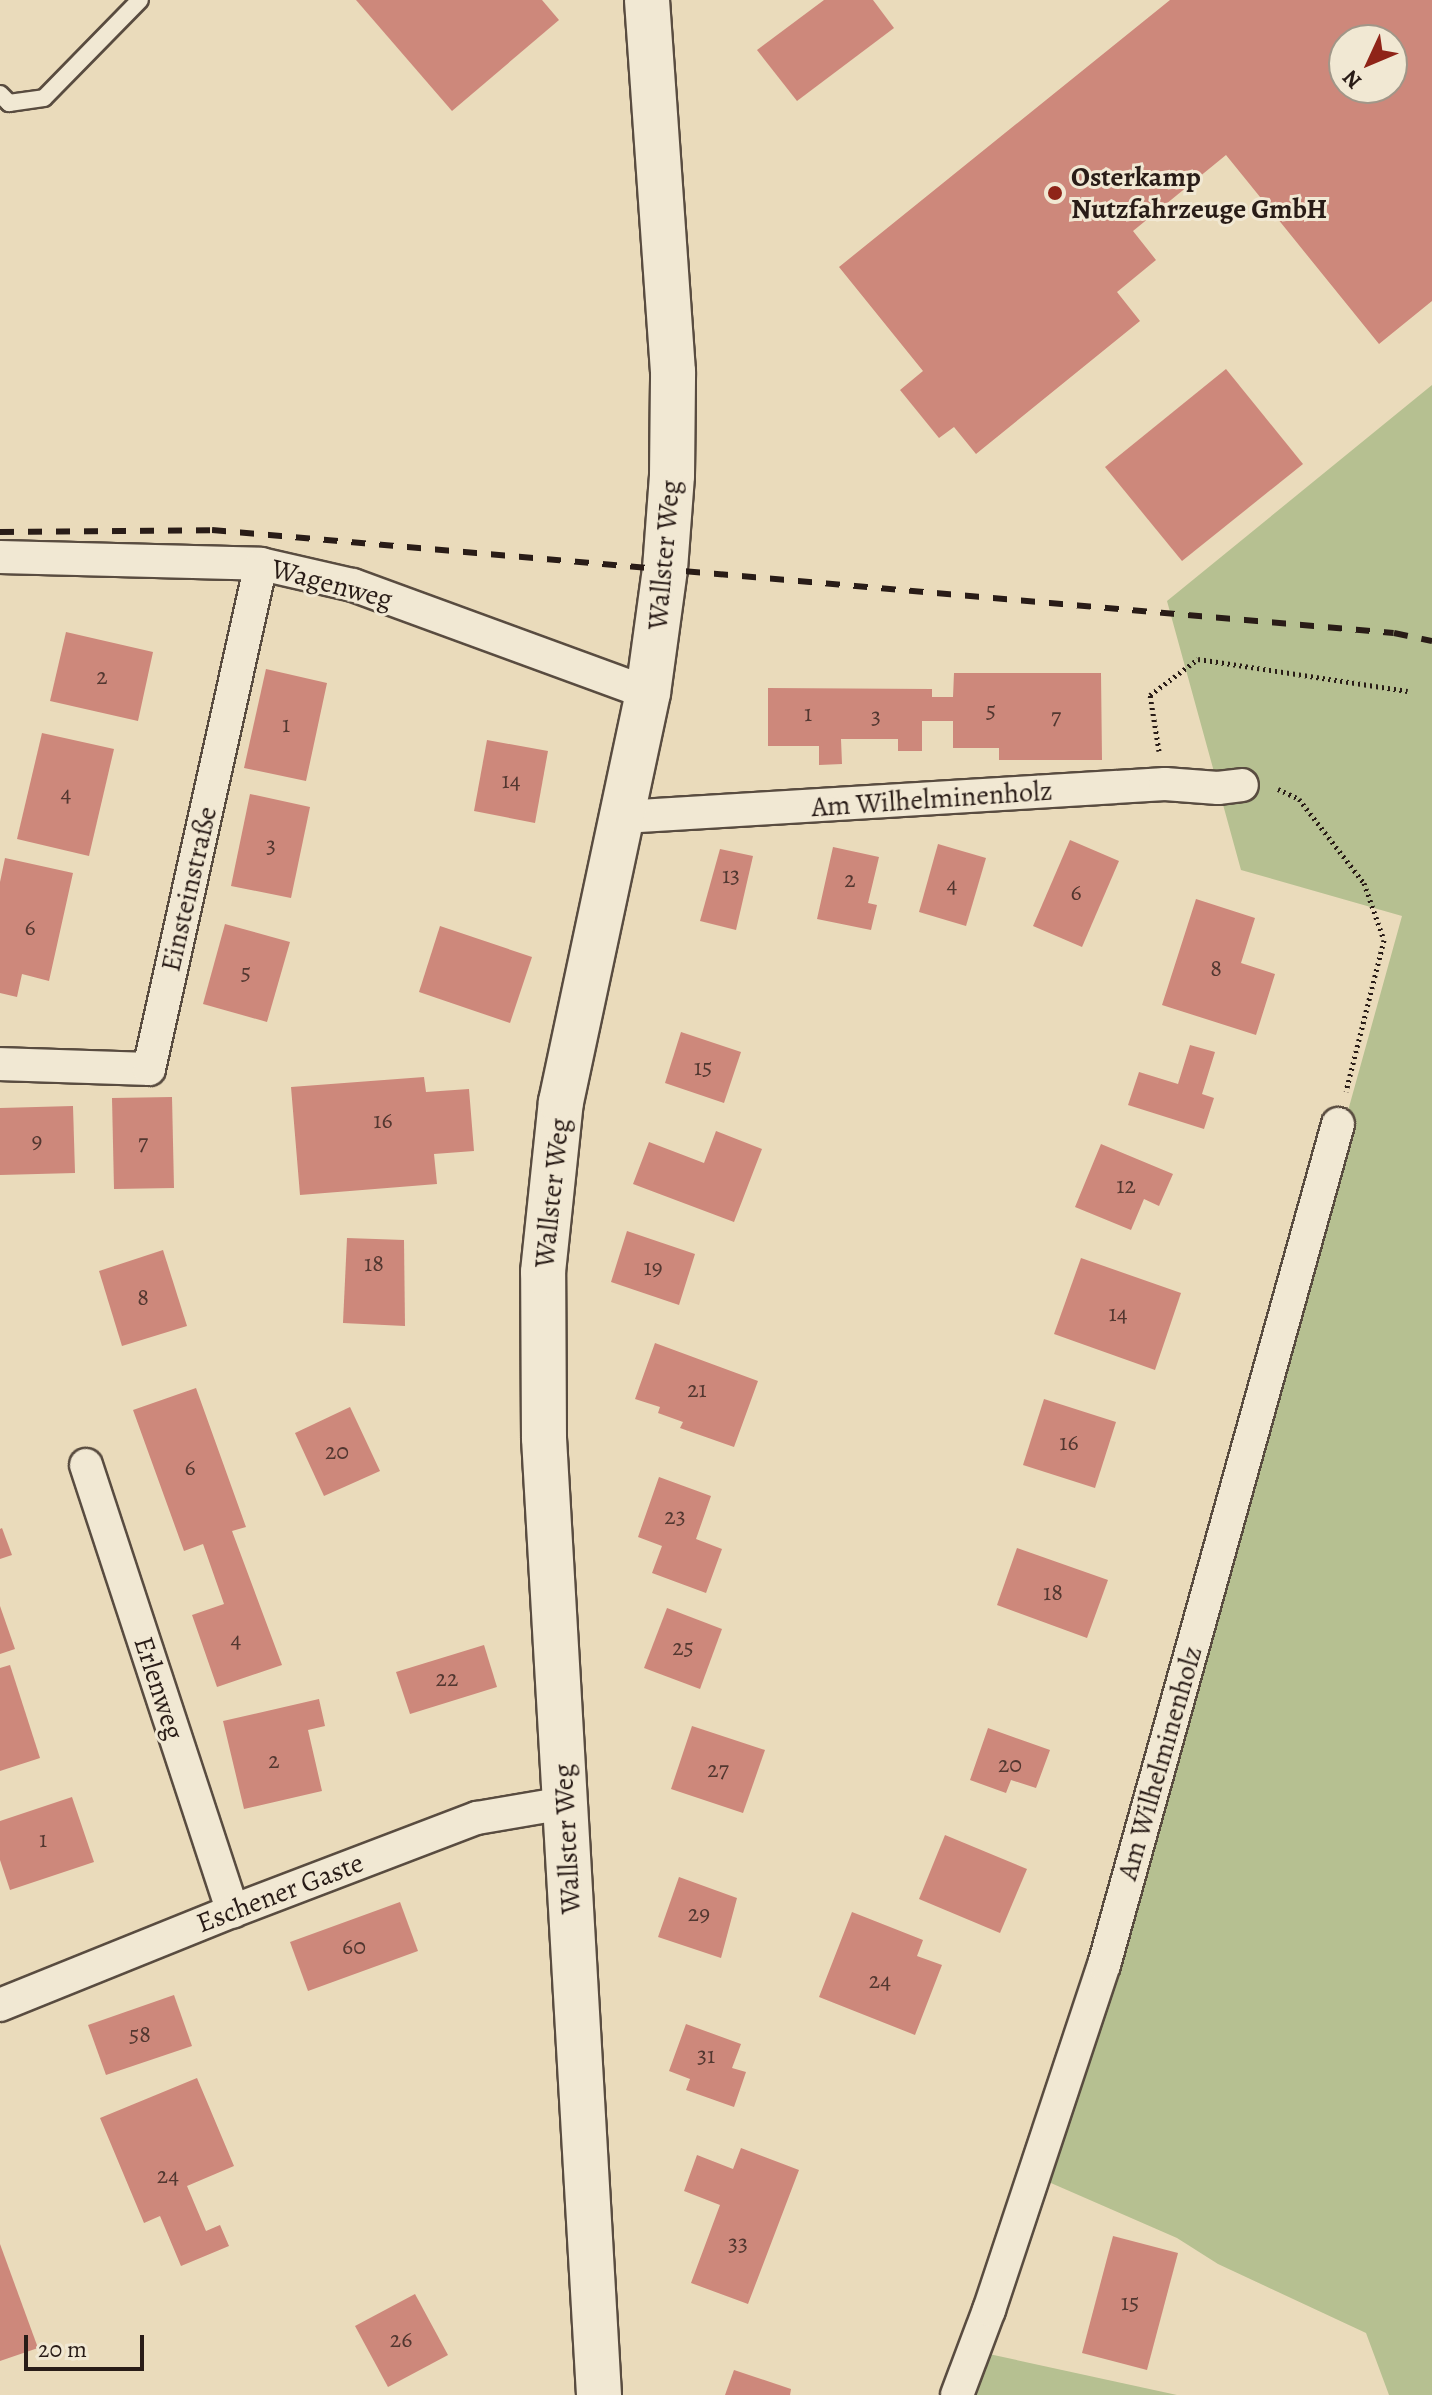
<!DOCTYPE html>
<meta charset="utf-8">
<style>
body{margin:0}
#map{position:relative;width:1432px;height:2395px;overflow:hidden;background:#eadbbb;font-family:Alegreya,serif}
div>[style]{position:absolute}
.green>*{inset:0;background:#b6c091}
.building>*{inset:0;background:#cd887b}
.path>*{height:5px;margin-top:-2.5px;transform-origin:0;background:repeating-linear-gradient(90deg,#291c17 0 2px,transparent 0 6px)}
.roads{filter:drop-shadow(2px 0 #594c40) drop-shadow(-2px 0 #594c40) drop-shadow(0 2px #594c40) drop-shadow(0 -2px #594c40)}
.lane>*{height:16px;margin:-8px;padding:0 8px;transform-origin:8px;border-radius:8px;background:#f1e8d3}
.street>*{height:32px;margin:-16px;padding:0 16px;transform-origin:16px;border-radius:16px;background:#f1e8d3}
.secondary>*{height:44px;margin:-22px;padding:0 22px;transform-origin:22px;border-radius:22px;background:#f1e8d3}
.rail>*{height:6px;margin-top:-3px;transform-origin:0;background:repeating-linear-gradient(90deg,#291c17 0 14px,transparent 0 28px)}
.dots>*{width:22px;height:22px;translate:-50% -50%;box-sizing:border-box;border:4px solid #f1e8d3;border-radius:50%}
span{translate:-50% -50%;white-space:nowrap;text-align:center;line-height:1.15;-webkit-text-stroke:6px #f1e8d3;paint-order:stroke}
.number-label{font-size:24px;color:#523730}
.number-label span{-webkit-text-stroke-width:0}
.poi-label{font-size:28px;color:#291c17;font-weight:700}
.left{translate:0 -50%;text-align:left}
.street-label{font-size:28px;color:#291c17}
.north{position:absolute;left:1328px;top:24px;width:80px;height:80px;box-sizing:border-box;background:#f1e8d3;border:2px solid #a19688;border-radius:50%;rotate:226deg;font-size:22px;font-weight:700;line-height:32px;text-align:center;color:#291c17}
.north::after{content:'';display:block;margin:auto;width:28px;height:36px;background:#8f2418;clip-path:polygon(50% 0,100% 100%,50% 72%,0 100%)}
.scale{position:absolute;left:24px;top:2335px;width:120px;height:36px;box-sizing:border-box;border:4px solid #291c17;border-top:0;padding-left:10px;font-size:24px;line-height:28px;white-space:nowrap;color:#291c17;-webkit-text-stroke:6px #f1e8d3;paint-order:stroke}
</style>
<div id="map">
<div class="green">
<div style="clip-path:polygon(1432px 385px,1432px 2395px,1389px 2395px,1366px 2333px,1218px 2264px,1177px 2238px,1044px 2180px,1219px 1576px,1402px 916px,1241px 870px,1167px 601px)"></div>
<div style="clip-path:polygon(989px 2354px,1177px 2395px,972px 2395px)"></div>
</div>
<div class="building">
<div style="clip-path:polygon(356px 0,542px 0,559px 20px,452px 111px)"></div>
<div style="clip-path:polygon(824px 0,873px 0,894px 28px,797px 101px,757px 50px)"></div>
<div style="clip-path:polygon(evenodd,1170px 0,1432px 0,1432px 301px,1379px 344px,1226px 155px,1133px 231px,1156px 260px,1117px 292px,1140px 321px,976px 454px,954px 427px,939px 438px,900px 390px,923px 371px,839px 267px,1170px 0,1344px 40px,1392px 40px,1392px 88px,1344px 88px,1344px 40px)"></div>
<div style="clip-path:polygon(1226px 369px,1303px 464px,1182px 561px,1105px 467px)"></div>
<div style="clip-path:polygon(66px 632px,153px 652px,138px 721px,50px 701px)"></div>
<div style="clip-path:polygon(266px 669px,327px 683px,306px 781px,244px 768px)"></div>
<div style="clip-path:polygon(954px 673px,1101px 673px,1102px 760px,999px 760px,999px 748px,953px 748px,953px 721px,922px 721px,922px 751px,898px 751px,898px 739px,841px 739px,842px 764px,819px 765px,819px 746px,768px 746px,768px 688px,932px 689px,932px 697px,953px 697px)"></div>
<div style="clip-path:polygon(42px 733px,114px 749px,89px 856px,17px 839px)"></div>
<div style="clip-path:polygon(487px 740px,548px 751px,535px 823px,474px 811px)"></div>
<div style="clip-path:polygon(250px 794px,310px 807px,291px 898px,231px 886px)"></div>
<div style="clip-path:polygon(1070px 840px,1119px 861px,1082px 947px,1033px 926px)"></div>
<div style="clip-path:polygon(938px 844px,986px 858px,966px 926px,919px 912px)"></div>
<div style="clip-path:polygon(833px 847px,879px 857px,868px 903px,877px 905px,871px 930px,817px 919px)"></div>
<div style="clip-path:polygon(720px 849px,753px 856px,736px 930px,700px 921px)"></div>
<div style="clip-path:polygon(5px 858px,73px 873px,49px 981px,22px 974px,17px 997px,0 993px,0 882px)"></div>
<div style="clip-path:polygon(1196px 899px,1255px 918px,1241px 963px,1275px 974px,1256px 1035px,1162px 1005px)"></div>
<div style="clip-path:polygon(225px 924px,290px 942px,267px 1022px,203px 1004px)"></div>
<div style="clip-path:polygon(440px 926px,532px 957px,510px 1023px,419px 992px)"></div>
<div style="clip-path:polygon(681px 1032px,741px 1052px,724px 1103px,665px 1083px)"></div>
<div style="clip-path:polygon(1190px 1045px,1215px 1052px,1202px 1094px,1214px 1098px,1204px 1129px,1128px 1105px,1139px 1072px,1178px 1084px)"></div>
<div style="clip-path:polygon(424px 1077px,426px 1092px,469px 1089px,474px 1151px,434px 1154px,437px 1184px,300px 1195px,291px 1087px)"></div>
<div style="clip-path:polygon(172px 1097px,174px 1188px,114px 1189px,112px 1098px)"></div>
<div style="clip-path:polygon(73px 1106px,75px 1173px,0 1175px,0 1108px)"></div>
<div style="clip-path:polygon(716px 1131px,762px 1149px,734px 1222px,633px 1184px,649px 1142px,704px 1163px)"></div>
<div style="clip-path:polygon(1101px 1144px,1173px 1174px,1159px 1206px,1144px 1199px,1131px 1230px,1075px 1207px)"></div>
<div style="clip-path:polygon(627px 1231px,695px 1254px,679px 1305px,611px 1282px)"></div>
<div style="clip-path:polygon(347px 1238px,404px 1240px,405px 1326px,343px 1323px)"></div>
<div style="clip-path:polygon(163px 1250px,187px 1326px,122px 1346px,99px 1271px)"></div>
<div style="clip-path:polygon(1081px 1258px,1181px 1293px,1155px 1370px,1054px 1334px)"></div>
<div style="clip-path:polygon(655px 1343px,758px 1381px,734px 1447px,680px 1428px,683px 1422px,658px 1413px,660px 1407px,635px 1399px)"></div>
<div style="clip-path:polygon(196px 1388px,246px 1527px,232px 1531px,282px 1665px,217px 1687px,192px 1615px,224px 1604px,203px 1544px,184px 1551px,133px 1410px)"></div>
<div style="clip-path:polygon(1044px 1399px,1116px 1422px,1095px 1488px,1023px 1465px)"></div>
<div style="clip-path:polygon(350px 1407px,380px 1471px,324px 1496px,295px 1433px)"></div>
<div style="clip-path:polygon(659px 1477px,711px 1496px,696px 1539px,722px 1549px,706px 1593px,652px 1573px,662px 1546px,638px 1537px)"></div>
<div style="clip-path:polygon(2px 1528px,12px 1555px,0 1559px,0 1529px)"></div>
<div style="clip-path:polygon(1017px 1548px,1108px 1580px,1087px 1638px,997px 1605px)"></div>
<div style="clip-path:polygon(0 1606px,15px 1649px,0 1654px)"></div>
<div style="clip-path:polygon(667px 1608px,722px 1629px,700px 1689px,644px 1668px)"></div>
<div style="clip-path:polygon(484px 1645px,497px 1687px,410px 1714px,396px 1672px)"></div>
<div style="clip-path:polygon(10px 1665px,40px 1758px,0 1771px,0 1668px)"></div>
<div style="clip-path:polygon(319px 1699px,325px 1726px,308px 1730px,322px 1791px,244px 1809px,223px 1721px)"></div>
<div style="clip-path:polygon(692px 1726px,765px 1750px,743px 1813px,671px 1789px)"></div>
<div style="clip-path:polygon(988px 1728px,1050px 1750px,1036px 1788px,1011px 1780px,1006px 1793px,970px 1780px)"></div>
<div style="clip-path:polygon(72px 1797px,94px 1862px,10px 1890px,0 1860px,0 1821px)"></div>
<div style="clip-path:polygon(945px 1835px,1027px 1869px,1000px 1933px,919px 1899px)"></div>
<div style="clip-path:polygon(679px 1877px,737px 1898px,721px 1958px,658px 1937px)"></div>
<div style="clip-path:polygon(400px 1902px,418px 1951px,308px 1991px,290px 1942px)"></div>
<div style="clip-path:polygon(852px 1912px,923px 1940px,917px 1956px,942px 1965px,915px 2035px,819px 1997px)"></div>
<div style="clip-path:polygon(174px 1995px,192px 2046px,106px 2075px,88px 2025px)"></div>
<div style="clip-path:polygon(686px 2024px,741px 2044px,732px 2068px,746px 2072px,734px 2107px,686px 2090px,690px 2079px,669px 2071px)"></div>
<div style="clip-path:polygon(197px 2078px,234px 2166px,187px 2186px,206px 2231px,220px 2225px,229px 2246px,181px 2266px,160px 2216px,144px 2223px,100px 2118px)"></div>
<div style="clip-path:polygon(741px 2148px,799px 2170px,748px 2304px,691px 2283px,720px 2205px,684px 2191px,697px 2155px,733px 2169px)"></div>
<div style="clip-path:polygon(1113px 2236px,1178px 2253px,1147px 2370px,1082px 2353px)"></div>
<div style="clip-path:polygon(0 2244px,38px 2348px,0 2361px)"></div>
<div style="clip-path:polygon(415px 2294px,448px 2355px,388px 2387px,355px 2326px)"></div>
<div style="clip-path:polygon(734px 2370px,791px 2389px,790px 2395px,725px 2395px)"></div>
</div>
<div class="path">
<div style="left:1159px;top:751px;width:57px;rotate:-99.1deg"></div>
<div style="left:1150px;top:695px;width:60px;rotate:-36.9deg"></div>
<div style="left:1198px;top:659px;width:212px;rotate:8.7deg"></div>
<div style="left:1278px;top:789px;width:23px;rotate:25deg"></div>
<div style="left:1299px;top:799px;width:106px;rotate:52.3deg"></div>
<div style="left:1364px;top:883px;width:60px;rotate:70.7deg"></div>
<div style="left:1384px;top:940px;width:156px;rotate:104.1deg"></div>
</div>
<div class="roads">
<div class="lane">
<div style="left:0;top:94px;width:13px;rotate:45deg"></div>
<div style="left:9px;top:103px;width:35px;rotate:-8deg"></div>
<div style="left:44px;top:98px;width:137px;rotate:-45.6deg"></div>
</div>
<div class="street">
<div style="left:0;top:557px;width:261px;rotate:1.5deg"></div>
<div style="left:261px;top:564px;width:94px;rotate:12.9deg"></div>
<div style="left:353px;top:585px;width:314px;rotate:20.1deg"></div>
<div style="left:623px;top:817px;width:543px;rotate:-3.48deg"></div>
<div style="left:1165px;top:784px;width:53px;rotate:4.3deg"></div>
<div style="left:1218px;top:788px;width:24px;rotate:-7deg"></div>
<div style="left:0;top:1064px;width:149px;rotate:1.9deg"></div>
<div style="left:149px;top:1069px;width:517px;rotate:-77.5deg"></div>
<div style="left:86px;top:1465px;width:470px;rotate:71.8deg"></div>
<div style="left:0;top:2005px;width:251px;rotate:-22deg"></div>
<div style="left:233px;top:1911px;width:261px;rotate:-20.9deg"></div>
<div style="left:477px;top:1818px;width:89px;rotate:-9.7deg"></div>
<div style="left:957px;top:2395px;width:91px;rotate:-69.4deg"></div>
<div style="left:989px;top:2310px;width:364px;rotate:-71.6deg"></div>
<div style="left:1104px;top:1965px;width:873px;rotate:-74.45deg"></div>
</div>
<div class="secondary">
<div style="left:599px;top:2395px;width:959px;rotate:-93.29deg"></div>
<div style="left:544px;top:1438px;width:166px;rotate:-90.3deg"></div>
<div style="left:543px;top:1272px;width:171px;rotate:-84deg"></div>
<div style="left:561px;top:1102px;width:418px;rotate:-78deg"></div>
<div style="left:648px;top:693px;width:125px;rotate:-82.2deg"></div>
<div style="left:665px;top:569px;width:94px;rotate:-85.7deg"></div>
<div style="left:672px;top:475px;width:103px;rotate:-89.4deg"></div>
<div style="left:673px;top:372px;width:373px;rotate:-94deg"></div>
</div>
</div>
<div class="rail">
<div style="left:0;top:532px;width:212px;rotate:-0.5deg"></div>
<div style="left:212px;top:530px;width:1186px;rotate:4.98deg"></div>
<div style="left:1394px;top:633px;width:39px;rotate:12deg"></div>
</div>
<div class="dots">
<div style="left:1055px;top:193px;background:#8f2418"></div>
</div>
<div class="number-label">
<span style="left:102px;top:677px">2</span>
<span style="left:991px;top:711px">5</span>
<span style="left:808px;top:714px">1</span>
<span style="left:876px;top:717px">3</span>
<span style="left:1056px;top:717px">7</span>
<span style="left:286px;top:725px">1</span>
<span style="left:511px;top:781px">14</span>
<span style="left:66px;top:794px">4</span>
<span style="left:271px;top:846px">3</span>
<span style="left:731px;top:876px">13</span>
<span style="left:850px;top:880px">2</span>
<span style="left:952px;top:885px">4</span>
<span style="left:1076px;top:893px">6</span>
<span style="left:30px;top:928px">6</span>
<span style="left:1216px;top:969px">8</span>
<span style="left:246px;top:973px">5</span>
<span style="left:703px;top:1068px">15</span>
<span style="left:383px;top:1121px">16</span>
<span style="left:37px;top:1141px">9</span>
<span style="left:143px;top:1143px">7</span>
<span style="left:1126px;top:1186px">12</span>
<span style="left:374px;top:1264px">18</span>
<span style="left:653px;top:1268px">19</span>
<span style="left:143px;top:1298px">8</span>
<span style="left:1118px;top:1314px">14</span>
<span style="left:697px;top:1390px">21</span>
<span style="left:1069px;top:1443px">16</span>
<span style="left:337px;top:1452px">20</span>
<span style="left:190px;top:1468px">6</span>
<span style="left:675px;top:1517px">23</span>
<span style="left:1053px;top:1593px">18</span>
<span style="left:236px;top:1640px">4</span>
<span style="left:683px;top:1648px">25</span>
<span style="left:447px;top:1679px">22</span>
<span style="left:274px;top:1761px">2</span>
<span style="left:1010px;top:1765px">20</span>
<span style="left:718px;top:1770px">27</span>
<span style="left:43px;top:1840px">1</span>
<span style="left:699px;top:1914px">29</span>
<span style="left:354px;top:1947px">60</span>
<span style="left:880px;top:1981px">24</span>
<span style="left:140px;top:2035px">58</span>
<span style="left:706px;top:2056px">31</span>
<span style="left:168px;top:2176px">24</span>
<span style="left:738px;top:2244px">33</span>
<span style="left:1130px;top:2303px">15</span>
<span style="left:401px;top:2340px">26</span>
</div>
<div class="poi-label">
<span class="left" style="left:1071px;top:193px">Osterkamp<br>Nutzfahrzeuge GmbH</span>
</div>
<div class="street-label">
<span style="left:664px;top:555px;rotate:-85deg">Wallster Weg</span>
<span style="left:332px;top:584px;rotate:15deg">Wagenweg</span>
<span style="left:932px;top:799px;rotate:-4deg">Am Wilhelminenholz</span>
<span style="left:189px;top:889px;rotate:-77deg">Einsteinstraße</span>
<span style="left:552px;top:1193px;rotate:-84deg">Wallster Weg</span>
<span style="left:159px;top:1688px;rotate:72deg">Erlenweg</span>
<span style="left:1160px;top:1763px;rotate:-74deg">Am Wilhelminenholz</span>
<span style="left:567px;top:1839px;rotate:-93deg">Wallster Weg</span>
<span style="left:280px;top:1893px;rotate:-21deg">Eschener Gaste</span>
</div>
<div class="north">N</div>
<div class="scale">20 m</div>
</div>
